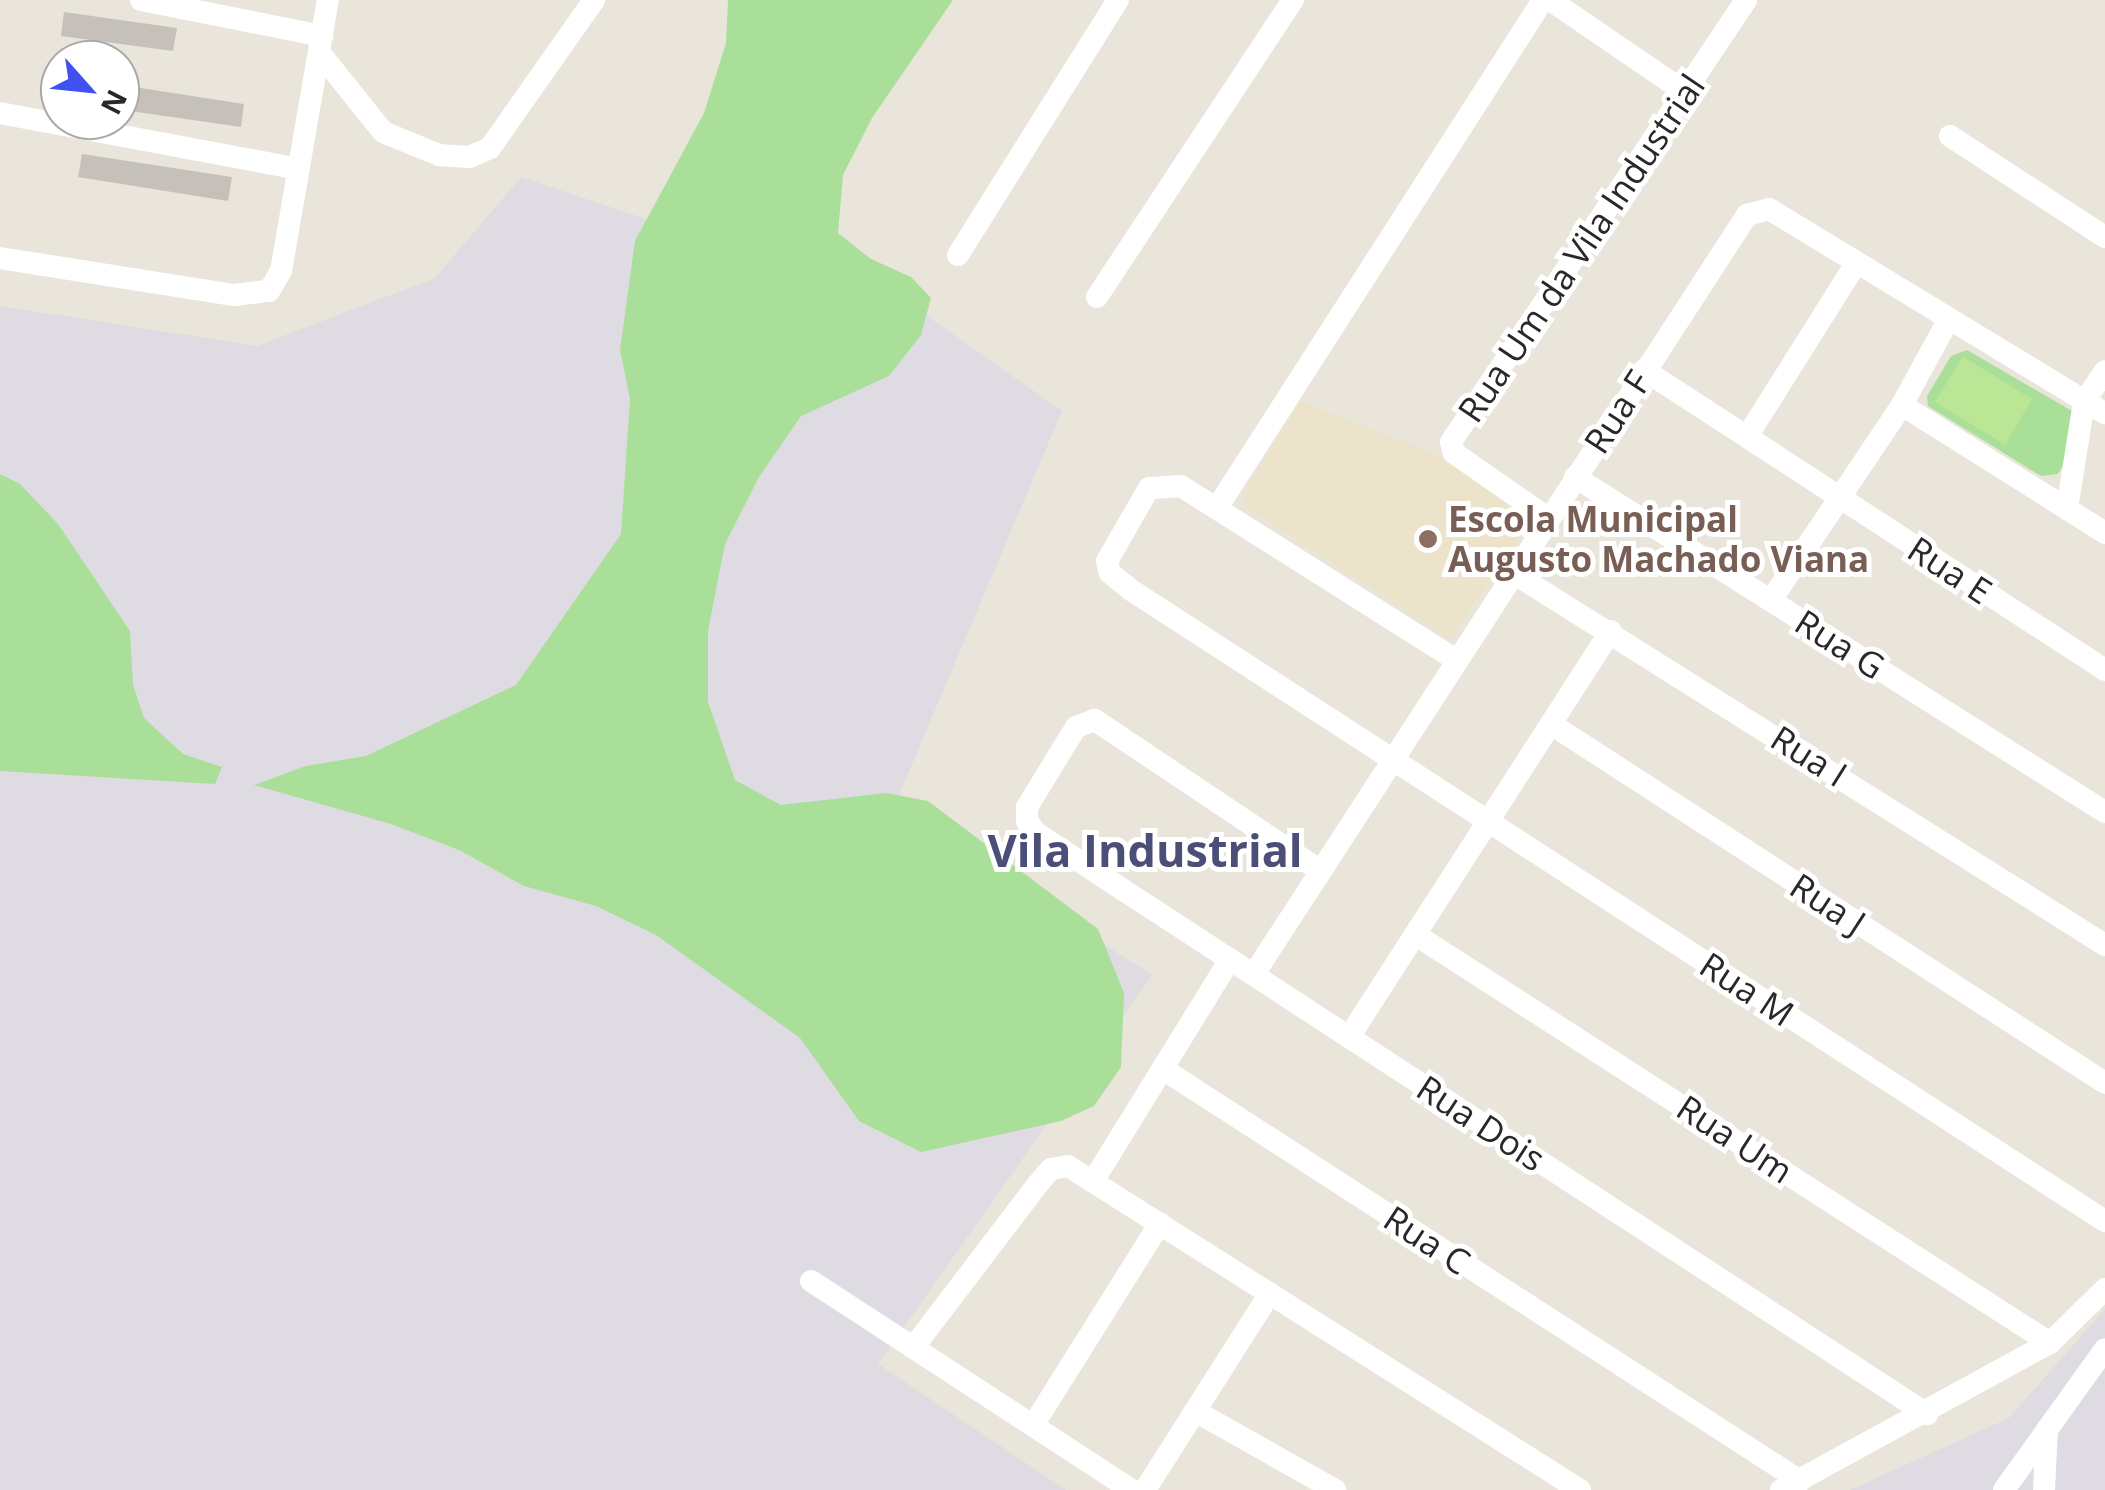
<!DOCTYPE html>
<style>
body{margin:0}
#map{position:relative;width:2105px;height:1490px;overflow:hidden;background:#eae5da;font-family:"Open Sans",sans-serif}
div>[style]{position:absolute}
.industrial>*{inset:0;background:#dedbe2}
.education>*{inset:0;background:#ebe4ca}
.green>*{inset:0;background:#aadf99}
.pitch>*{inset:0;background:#bbe695}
.building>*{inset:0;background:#c5c1ba}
.street>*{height:22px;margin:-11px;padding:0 11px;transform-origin:11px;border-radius:11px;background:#fff}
.dots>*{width:28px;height:28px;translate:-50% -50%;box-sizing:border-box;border:5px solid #fff;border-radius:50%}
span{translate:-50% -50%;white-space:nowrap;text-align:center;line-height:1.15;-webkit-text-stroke:10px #fff;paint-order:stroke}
.street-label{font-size:35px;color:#282828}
.education-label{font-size:35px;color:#785e54;font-weight:700}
.left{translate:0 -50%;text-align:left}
.district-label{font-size:45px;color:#4b4e76;font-weight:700}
.north{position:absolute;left:40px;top:40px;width:100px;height:100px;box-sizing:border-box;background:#fff;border:2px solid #a9a9a9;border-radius:50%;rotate:117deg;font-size:28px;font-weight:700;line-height:40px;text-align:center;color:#282828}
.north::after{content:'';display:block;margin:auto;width:35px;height:45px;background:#4150f1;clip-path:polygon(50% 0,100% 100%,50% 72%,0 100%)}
</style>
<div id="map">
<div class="industrial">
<div style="clip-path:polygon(521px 177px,920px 311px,1062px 411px,893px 809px,1152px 975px,878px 1364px,1066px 1490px,0 1490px,0 306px,257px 346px,435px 278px)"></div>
<div style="clip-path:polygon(2105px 1309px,2105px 1490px,1850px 1490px,2009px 1418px)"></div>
</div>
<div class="education">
<div style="clip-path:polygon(1300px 401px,1440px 456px,1532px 519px,1450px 639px,1247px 508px,1243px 495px)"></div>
</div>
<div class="green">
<div style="clip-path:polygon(728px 0,953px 0,872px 118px,843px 175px,838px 233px,871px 259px,911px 277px,931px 298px,921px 335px,889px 376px,801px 416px,759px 477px,725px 544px,708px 631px,708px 702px,735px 780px,781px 805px,886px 793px,928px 801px,1098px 929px,1124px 993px,1121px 1067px,1094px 1106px,1061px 1121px,921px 1152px,859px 1121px,800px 1038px,656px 935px,596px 906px,524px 886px,459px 850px,391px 824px,254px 785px,306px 766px,366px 756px,516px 685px,621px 534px,630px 399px,620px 350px,635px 241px,704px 113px,726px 43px)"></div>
<div style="clip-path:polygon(1967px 350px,2079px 415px,2079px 440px,2058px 474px,2041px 476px,1928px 406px,1927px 396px,1951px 356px)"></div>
<div style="clip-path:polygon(0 474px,20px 484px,58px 524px,130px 631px,133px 685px,144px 718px,183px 754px,222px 767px,215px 784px,0 771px)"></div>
</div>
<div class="pitch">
<div style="clip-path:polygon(1963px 357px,2032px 399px,2005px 445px,1935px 402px)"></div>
</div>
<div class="building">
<div style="clip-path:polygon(64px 12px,177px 28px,173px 51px,61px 36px)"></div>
<div style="clip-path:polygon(134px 87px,244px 104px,241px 127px,130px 111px)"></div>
<div style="clip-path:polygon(82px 154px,232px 177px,228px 201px,78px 177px)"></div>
</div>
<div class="street">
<div style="left:141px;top:0;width:185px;rotate:11.2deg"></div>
<div style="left:1550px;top:0;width:163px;rotate:34.3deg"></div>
<div style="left:319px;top:52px;width:102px;rotate:51.3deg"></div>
<div style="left:383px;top:132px;width:61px;rotate:22.3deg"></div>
<div style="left:439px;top:155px;width:30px;rotate:4deg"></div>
<div style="left:469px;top:157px;width:23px;rotate:-23deg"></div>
<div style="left:490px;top:148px;width:181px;rotate:-54.9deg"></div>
<div style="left:0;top:113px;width:303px;rotate:10.6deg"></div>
<div style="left:1950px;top:136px;width:185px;rotate:33.1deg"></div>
<div style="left:958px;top:255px;width:301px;rotate:-57.9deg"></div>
<div style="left:0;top:258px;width:237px;rotate:9deg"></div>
<div style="left:234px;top:295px;width:35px;rotate:-7deg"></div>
<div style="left:269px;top:291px;width:23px;rotate:-59deg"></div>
<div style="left:281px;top:271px;width:275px;rotate:-80.2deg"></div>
<div style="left:1097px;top:297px;width:356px;rotate:-56.6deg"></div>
<div style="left:1644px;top:370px;width:550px;rotate:33.05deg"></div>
<div style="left:1902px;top:405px;width:240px;rotate:32.2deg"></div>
<div style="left:1748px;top:435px;width:201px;rotate:-57.8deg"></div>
<div style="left:1575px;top:477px;width:627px;rotate:32.3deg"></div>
<div style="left:1217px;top:508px;width:604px;rotate:-57.31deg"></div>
<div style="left:2067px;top:509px;width:108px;rotate:-81deg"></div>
<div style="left:2084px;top:402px;width:37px;rotate:-56deg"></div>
<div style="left:1546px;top:517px;width:112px;rotate:-145.2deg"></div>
<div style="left:1454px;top:453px;width:11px;rotate:-105deg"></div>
<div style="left:1451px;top:442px;width:531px;rotate:-56.28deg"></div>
<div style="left:1510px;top:571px;width:703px;rotate:32.15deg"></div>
<div style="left:1771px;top:600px;width:235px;rotate:-56.1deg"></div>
<div style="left:1902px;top:405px;width:94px;rotate:-61.5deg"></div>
<div style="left:1453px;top:658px;width:322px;rotate:-147.7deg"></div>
<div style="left:1181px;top:486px;width:32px;rotate:176deg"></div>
<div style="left:1149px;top:488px;width:84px;rotate:119.9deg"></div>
<div style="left:1107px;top:561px;width:12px;rotate:76deg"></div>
<div style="left:1110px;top:573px;width:27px;rotate:39deg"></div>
<div style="left:1131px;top:590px;width:1161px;rotate:32.94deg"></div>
<div style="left:1551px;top:724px;width:660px;rotate:32.94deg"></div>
<div style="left:1319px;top:870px;width:270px;rotate:-146.2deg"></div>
<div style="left:1095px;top:720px;width:20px;rotate:160deg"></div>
<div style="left:1076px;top:727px;width:94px;rotate:121.5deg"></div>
<div style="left:1027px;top:807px;width:14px;rotate:90deg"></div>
<div style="left:1027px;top:821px;width:15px;rotate:53deg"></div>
<div style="left:1036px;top:833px;width:1064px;rotate:33.11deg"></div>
<div style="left:1419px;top:937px;width:750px;rotate:32.76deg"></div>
<div style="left:1254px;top:974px;width:905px;rotate:-56.99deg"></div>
<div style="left:1747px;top:215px;width:23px;rotate:-15deg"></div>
<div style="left:1769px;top:209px;width:393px;rotate:31.3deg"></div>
<div style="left:1349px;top:1037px;width:483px;rotate:-57.2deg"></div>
<div style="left:1163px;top:1069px;width:759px;rotate:32.89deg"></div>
<div style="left:1095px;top:1178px;width:257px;rotate:-58.3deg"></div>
<div style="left:811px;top:1281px;width:383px;rotate:33.1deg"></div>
<div style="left:913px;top:1348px;width:205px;rotate:-52.7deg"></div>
<div style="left:1037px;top:1185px;width:21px;rotate:-49deg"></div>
<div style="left:1051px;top:1169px;width:17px;rotate:-10deg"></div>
<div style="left:1068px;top:1166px;width:606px;rotate:32.33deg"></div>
<div style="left:1195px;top:1411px;width:161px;rotate:29.4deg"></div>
<div style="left:1034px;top:1424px;width:237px;rotate:-57.9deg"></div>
<div style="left:1145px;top:1490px;width:233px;rotate:-57.6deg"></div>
<div style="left:1781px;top:1490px;width:307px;rotate:-28.7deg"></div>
<div style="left:2050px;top:1343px;width:77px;rotate:-44.5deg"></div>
<div style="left:2004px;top:1490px;width:173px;rotate:-54.4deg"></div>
<div style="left:2044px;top:1490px;width:61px;rotate:-87.2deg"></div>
</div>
<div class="dots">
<div style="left:1428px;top:539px;background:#8d6e63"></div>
</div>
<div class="street-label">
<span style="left:1581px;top:248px;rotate:-56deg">Rua Um da Vila Industrial</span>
<span style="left:1617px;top:412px;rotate:-57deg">Rua F</span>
<span style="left:1950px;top:570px;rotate:33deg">Rua E</span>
<span style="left:1840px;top:644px;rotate:32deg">Rua G</span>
<span style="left:1809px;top:756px;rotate:32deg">Rua I</span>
<span style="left:1828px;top:904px;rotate:33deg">Rua J</span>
<span style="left:1747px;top:989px;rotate:33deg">Rua M</span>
<span style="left:1481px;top:1123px;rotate:33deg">Rua Dois</span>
<span style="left:1735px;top:1139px;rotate:33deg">Rua Um</span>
<span style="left:1427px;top:1240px;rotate:33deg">Rua C</span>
</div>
<div class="education-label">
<span class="left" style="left:1448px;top:539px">Escola Municipal<br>Augusto Machado Viana</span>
</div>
<div class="district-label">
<span style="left:1145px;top:850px">Vila Industrial</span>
</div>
<div class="north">N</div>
</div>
